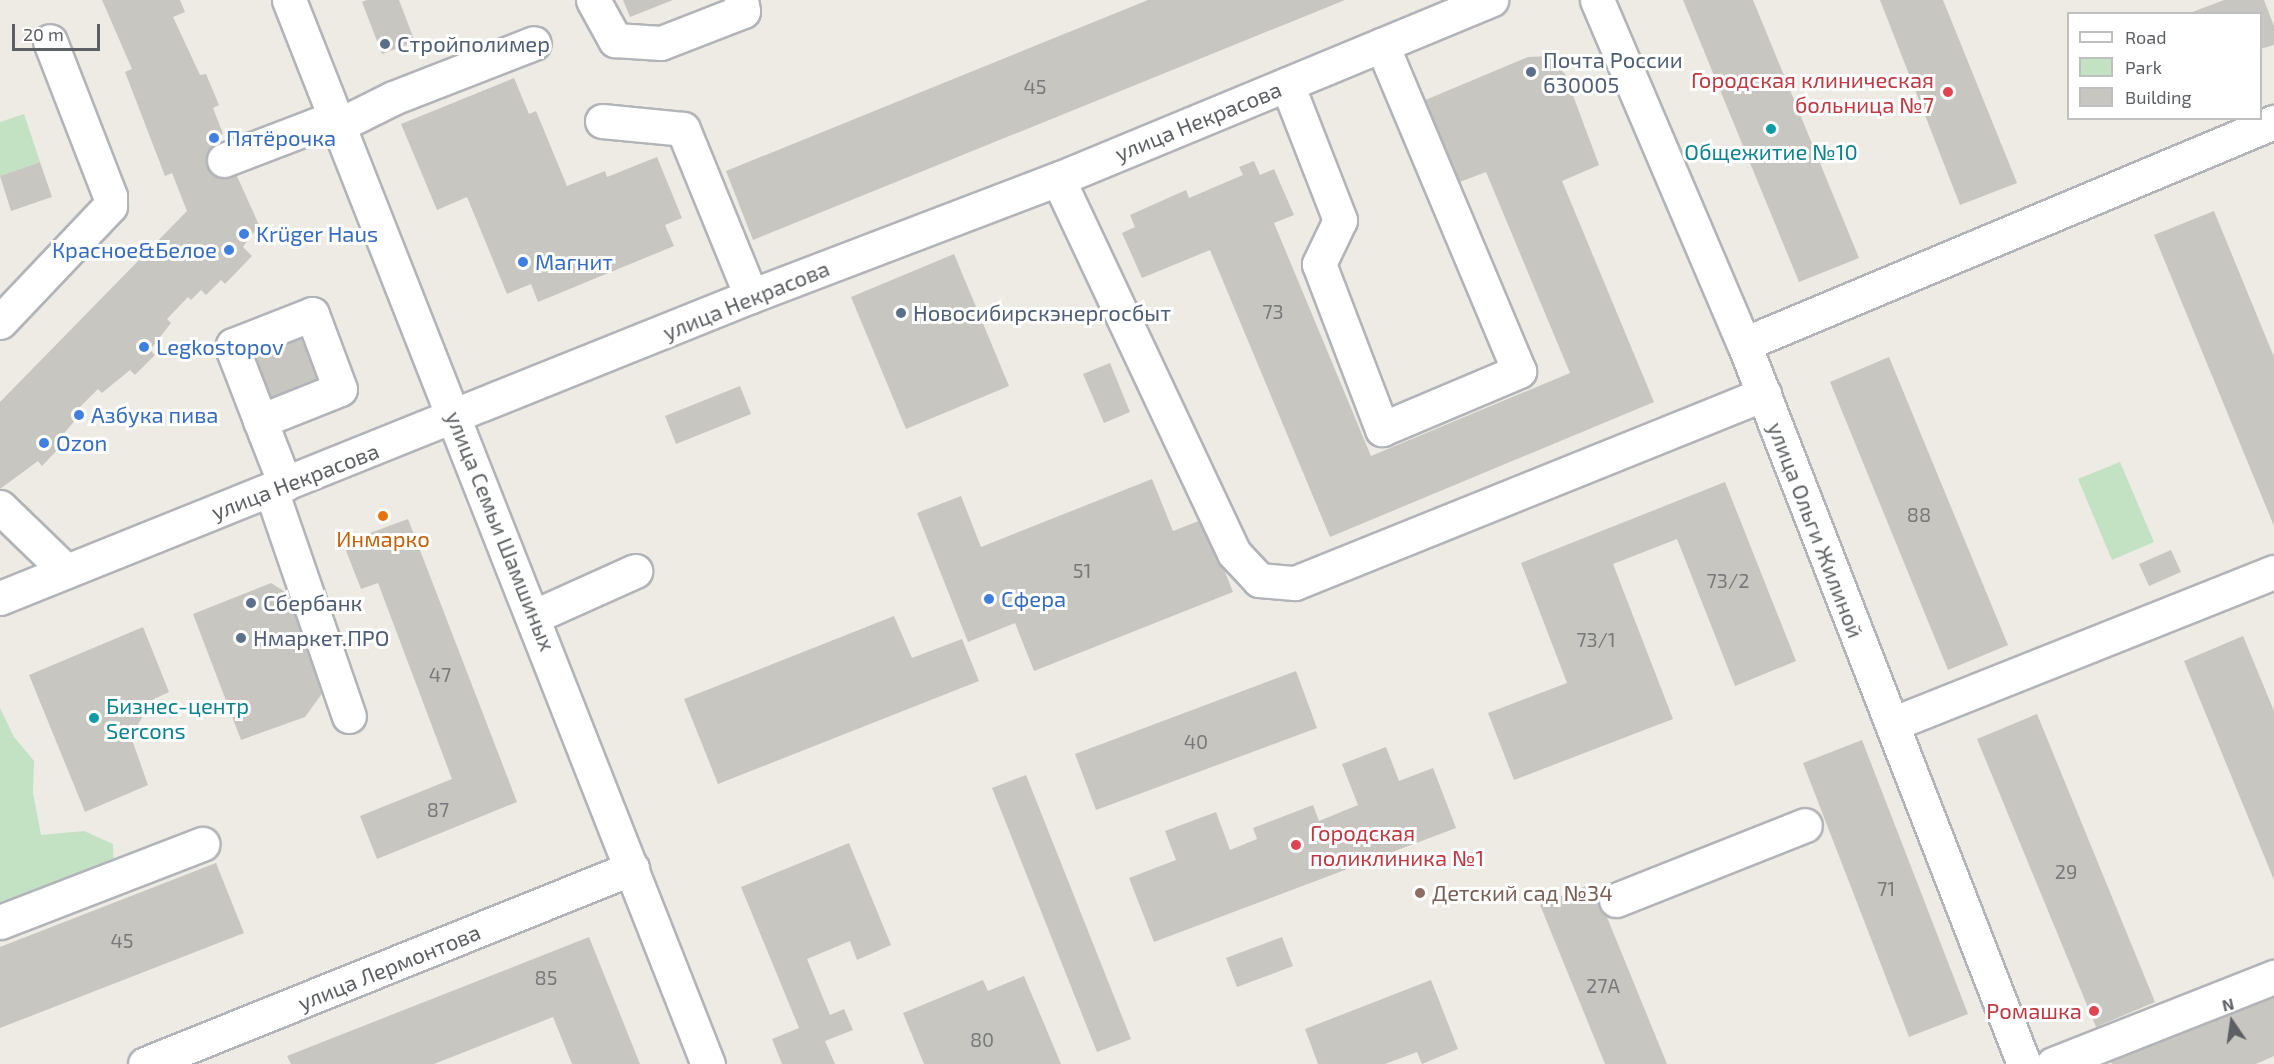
<!DOCTYPE html>
<meta charset="utf-8">
<style>
body{margin:0}
#map{position:relative;width:2274px;height:1064px;overflow:hidden;background:#edebe4;font-family:"Exo 2",sans-serif}
div>[style]{position:absolute}
.green>*{inset:0;background:#c3e2c3}
.building>*{inset:0;background:#c8c6c0}
.roads{filter:drop-shadow(2px 0 #b1b4b8) drop-shadow(-2px 0 #b1b4b8) drop-shadow(0 2px #b1b4b8) drop-shadow(0 -2px #b1b4b8)}
.minor>*{height:33px;margin:-16.5px;padding:0 16.5px;transform-origin:16.5px;border-radius:16.5px;background:#fff}
.dots>*{width:16px;height:16px;translate:-50% -50%;box-sizing:border-box;border:3px solid #fff;border-radius:50%}
span{translate:-50% -50%;white-space:nowrap;text-align:center;line-height:1.15;-webkit-text-stroke:6px #fff;paint-order:stroke}
.number-label{font-size:20px;color:#77797a}
.number-label span{-webkit-text-stroke-width:0}
.service-label{font-size:22px;color:#4e5e75}
.left{translate:0 -50%;text-align:left}
.health-label{font-size:22px;color:#be3a42}
.right{translate:-100% -50%;text-align:right}
.street-label{font-size:22px;color:#5c5f63}
.shop-label{font-size:22px;color:#366cbe}
.culture-label{font-size:22px;color:#0d838f}
.food-label{font-size:22px;color:#c56008}
.education-label{font-size:22px;color:#785e54}
.legend{position:absolute;left:2067px;top:12px;width:195px;height:108px;box-sizing:border-box;background:#fff;border:2px solid #bebfc1;margin:0;padding:8px 10px;list-style:none;font-size:18px;color:#5c5f63}
.legend li{display:flex;align-items:center;gap:12px;height:30px}
.legend b{width:30px;border:2px solid #bebfc1}
.north{position:absolute;left:2202px;top:992px;width:60px;height:60px;-webkit-text-stroke:4px #fff;paint-order:stroke;rotate:347deg;font-size:16px;font-weight:700;line-height:24px;text-align:center;color:#5c5f63}
.north::after{content:'';display:block;margin:auto;width:21px;height:27px;background:#5c5f63;clip-path:polygon(50% 0,100% 100%,50% 72%,0 100%)}
.scale{position:absolute;left:12px;top:24px;width:88px;height:27px;box-sizing:border-box;border:3px solid #5c5f63;border-top:0;padding-left:8px;font-size:18px;line-height:21px;white-space:nowrap;color:#5c5f63;-webkit-text-stroke:4px #fff;paint-order:stroke}
</style>
<div id="map">
<div class="green">
<div style="clip-path:polygon(24px 114px,40px 162px,0 176px,0 122px)"></div>
<div style="clip-path:polygon(2120px 462px,2154px 542px,2112px 560px,2078px 479px)"></div>
<div style="clip-path:polygon(0 708px,14px 737px,34px 761px,33px 793px,41px 835px,84px 831px,113px 844px,114px 876px,13px 914px,0 904px)"></div>
</div>
<div class="building">
<div style="clip-path:polygon(102px 0,180px 0,185px 12px,173px 17px,200px 75px,206px 74px,219px 105px,213px 108px,223px 134px,219px 136px,259px 225px,243px 247px,252px 256px,225px 284px,221px 280px,206px 295px,201px 290px,191px 300px,188px 297px,167px 319px,171px 323px,150px 350px,155px 355px,135px 375px,130px 370px,102px 393px,98px 389px,77px 410px,80px 414px,57px 442px,61px 446px,42px 466px,38px 461px,0 489px,0 402px,187px 211px,172px 173px,165px 176px,125px 72px,132px 69px)"></div>
<div style="clip-path:polygon(367px 0,399px 0,415px 42px,382px 54px,362px 2px)"></div>
<div style="clip-path:polygon(623px 0,673px 0,630px 17px)"></div>
<div style="clip-path:polygon(1148px 0,1345px 0,753px 240px,726px 171px)"></div>
<div style="clip-path:polygon(1683px 0,1753px 0,1859px 258px,1799px 282px)"></div>
<div style="clip-path:polygon(1880px 0,1943px 0,2017px 183px,1960px 205px)"></div>
<div style="clip-path:polygon(2224px 0,2264px 0,2274px 26px,2274px 45px,2260px 49px,2260px 14px,2187px 14px)"></div>
<div style="clip-path:polygon(1549px 56px,1565px 74px,1599px 165px,1562px 181px,1654px 402px,1330px 537px,1210px 250px,1142px 278px,1122px 233px,1135px 227px,1130px 215px,1186px 190px,1189px 198px,1243px 175px,1239px 167px,1254px 161px,1260px 175px,1274px 169px,1294px 215px,1274px 223px,1371px 456px,1570px 373px,1486px 172px,1457px 183px,1423px 101px,1528px 57px)"></div>
<div style="clip-path:polygon(514px 78px,529px 114px,536px 111px,567px 186px,605px 171px,607px 177px,657px 157px,682px 218px,665px 225px,674px 246px,538px 302px,531px 284px,507px 294px,467px 197px,437px 210px,401px 124px)"></div>
<div style="clip-path:polygon(40px 162px,52px 197px,11px 211px,0 176px)"></div>
<div style="clip-path:polygon(2214px 211px,2274px 357px,2274px 526px,2154px 235px)"></div>
<div style="clip-path:polygon(954px 254px,1009px 386px,906px 429px,851px 297px)"></div>
<div style="clip-path:polygon(304px 331px,324px 382px,269px 403px,249px 353px)"></div>
<div style="clip-path:polygon(1889px 357px,2008px 645px,1948px 670px,1830px 382px)"></div>
<div style="clip-path:polygon(1110px 363px,1130px 412px,1104px 423px,1083px 374px)"></div>
<div style="clip-path:polygon(740px 386px,751px 414px,676px 444px,665px 416px)"></div>
<div style="clip-path:polygon(1152px 479px,1173px 531px,1204px 519px,1233px 592px,1034px 671px,1015px 623px,968px 642px,917px 513px,961px 496px,981px 547px)"></div>
<div style="clip-path:polygon(1725px 482px,1796px 661px,1735px 686px,1677px 539px,1613px 564px,1673px 719px,1514px 780px,1488px 713px,1567px 683px,1521px 563px)"></div>
<div style="clip-path:polygon(408px 519px,517px 802px,377px 859px,360px 816px,452px 779px,378px 583px,361px 589px,343px 543px)"></div>
<div style="clip-path:polygon(2171px 550px,2181px 572px,2149px 586px,2139px 564px)"></div>
<div style="clip-path:polygon(271px 583px,293px 597px,321px 677px,321px 695px,305px 717px,241px 740px,193px 614px)"></div>
<div style="clip-path:polygon(894px 616px,912px 658px,962px 639px,979px 681px,718px 784px,684px 699px)"></div>
<div style="clip-path:polygon(143px 627px,169px 692px,152px 700px,131px 737px,148px 785px,85px 812px,29px 675px)"></div>
<div style="clip-path:polygon(2243px 636px,2274px 711px,2274px 880px,2184px 661px)"></div>
<div style="clip-path:polygon(1296px 671px,1317px 728px,1096px 810px,1075px 754px)"></div>
<div style="clip-path:polygon(2037px 714px,2155px 1002px,2096px 1027px,1977px 739px)"></div>
<div style="clip-path:polygon(1862px 740px,1968px 1014px,1909px 1037px,1803px 763px)"></div>
<div style="clip-path:polygon(1386px 747px,1399px 781px,1433px 768px,1456px 828px,1154px 942px,1129px 878px,1176px 860px,1165px 831px,1216px 812px,1230px 850px,1257px 839px,1253px 828px,1313px 805px,1319px 821px,1358px 805px,1342px 764px)"></div>
<div style="clip-path:polygon(1026px 775px,1131px 1039px,1097px 1052px,992px 788px)"></div>
<div style="clip-path:polygon(849px 843px,891px 945px,857px 960px,850px 941px,807px 959px,830px 1015px,844px 1009px,853px 1030px,825px 1041px,835px 1064px,782px 1064px,772px 1039px,799px 1028px,741px 887px)"></div>
<div style="clip-path:polygon(216px 863px,244px 933px,0 1028px,0 947px)"></div>
<div style="clip-path:polygon(1593px 883px,1667px 1064px,1605px 1064px,1540px 905px)"></div>
<div style="clip-path:polygon(589px 937px,640px 1064px,572px 1064px,553px 1017px,434px 1064px,291px 1064px,287px 1056px)"></div>
<div style="clip-path:polygon(1282px 937px,1293px 966px,1237px 987px,1226px 958px)"></div>
<div style="clip-path:polygon(1024px 976px,1061px 1064px,924px 1064px,903px 1013px,983px 980px,988px 991px)"></div>
<div style="clip-path:polygon(1431px 980px,1458px 1049px,1422px 1064px,1417px 1052px,1385px 1064px,1318px 1064px,1305px 1029px)"></div>
<div style="clip-path:polygon(2274px 993px,2274px 1056px,2256px 1064px,2112px 1064px,2110px 1060px)"></div>
</div>
<div class="roads">
<div class="minor">
<div style="left:289px;top:0;width:1144px;rotate:68.51deg"></div>
<div style="left:593px;top:0;width:46px;rotate:61.2deg"></div>
<div style="left:615px;top:40px;width:46px;rotate:3.7deg"></div>
<div style="left:661px;top:43px;width:88px;rotate:-21.3deg"></div>
<div style="left:743px;top:11px;width:11px;rotate:-100deg"></div>
<div style="left:1597px;top:0;width:374px;rotate:66.9deg"></div>
<div style="left:1744px;top:344px;width:773px;rotate:68.75deg"></div>
<div style="left:1287px;top:84px;width:146px;rotate:68.7deg"></div>
<div style="left:1340px;top:220px;width:49px;rotate:115.5deg"></div>
<div style="left:1319px;top:264px;width:177px;rotate:69.1deg"></div>
<div style="left:1382px;top:429px;width:149px;rotate:-22.9deg"></div>
<div style="left:1519px;top:371px;width:354px;rotate:-112.8deg"></div>
<div style="left:602px;top:121px;width:81px;rotate:5.6deg"></div>
<div style="left:683px;top:129px;width:180px;rotate:67.8deg"></div>
<div style="left:339px;top:125px;width:60px;rotate:-26.6deg"></div>
<div style="left:393px;top:98px;width:151px;rotate:-21.3deg"></div>
<div style="left:224px;top:160px;width:120px;rotate:-21deg"></div>
<div style="left:1058px;top:179px;width:413px;rotate:64.8deg"></div>
<div style="left:1234px;top:553px;width:37px;rotate:47deg"></div>
<div style="left:1259px;top:580px;width:36px;rotate:5deg"></div>
<div style="left:1295px;top:583px;width:506px;rotate:-21.95deg"></div>
<div style="left:0;top:322px;width:160px;rotate:-46.5deg"></div>
<div style="left:110px;top:206px;width:10px;rotate:-90deg"></div>
<div style="left:110px;top:196px;width:166px;rotate:-111.2deg"></div>
<div style="left:1744px;top:344px;width:575px;rotate:-22.73deg"></div>
<div style="left:260px;top:421px;width:86px;rotate:-21.8deg"></div>
<div style="left:340px;top:389px;width:80px;rotate:-110.5deg"></div>
<div style="left:312px;top:314px;width:85px;rotate:158.6deg"></div>
<div style="left:233px;top:345px;width:5px;rotate:90deg"></div>
<div style="left:233px;top:350px;width:89px;rotate:68.9deg"></div>
<div style="left:265px;top:433px;width:55px;rotate:68.6deg"></div>
<div style="left:271px;top:490px;width:239px;rotate:71deg"></div>
<div style="left:0;top:507px;width:92px;rotate:44.1deg"></div>
<div style="left:0;top:598px;width:809px;rotate:-21.91deg"></div>
<div style="left:751px;top:296px;width:329px;rotate:-20.9deg"></div>
<div style="left:1058px;top:179px;width:469px;rotate:-22.5deg"></div>
<div style="left:535px;top:616px;width:110px;rotate:-24.2deg"></div>
<div style="left:1892px;top:724px;width:411px;rotate:-21.7deg"></div>
<div style="left:1616px;top:900px;width:203px;rotate:-21.6deg"></div>
<div style="left:0;top:922px;width:217px;rotate:-21.1deg"></div>
<div style="left:145px;top:1064px;width:525px;rotate:-21.92deg"></div>
<div style="left:2053px;top:1064px;width:238px;rotate:-21.5deg"></div>
</div>
</div>
<div class="dots">
<div style="left:385px;top:44px;background:#5c6f8a"></div>
<div style="left:1531px;top:72px;background:#5c6f8a"></div>
<div style="left:1948px;top:92px;background:#e0444e"></div>
<div style="left:1771px;top:129px;background:#0f9aa8"></div>
<div style="left:214px;top:138px;background:#3f7fe0"></div>
<div style="left:244px;top:234px;background:#3f7fe0"></div>
<div style="left:229px;top:250px;background:#3f7fe0"></div>
<div style="left:523px;top:262px;background:#3f7fe0"></div>
<div style="left:901px;top:313px;background:#5c6f8a"></div>
<div style="left:144px;top:347px;background:#3f7fe0"></div>
<div style="left:79px;top:415px;background:#3f7fe0"></div>
<div style="left:44px;top:443px;background:#3f7fe0"></div>
<div style="left:383px;top:516px;background:#e8710a"></div>
<div style="left:989px;top:599px;background:#3f7fe0"></div>
<div style="left:251px;top:603px;background:#5c6f8a"></div>
<div style="left:241px;top:638px;background:#5c6f8a"></div>
<div style="left:94px;top:718px;background:#0f9aa8"></div>
<div style="left:1296px;top:845px;background:#e0444e"></div>
<div style="left:1420px;top:893px;background:#8d6e63"></div>
<div style="left:2094px;top:1011px;background:#e0444e"></div>
</div>
<div class="number-label">
<span style="left:1035px;top:86px">45</span>
<span style="left:1273px;top:311px">73</span>
<span style="left:1919px;top:514px">88</span>
<span style="left:1082px;top:570px">51</span>
<span style="left:1728px;top:580px">73/2</span>
<span style="left:1596px;top:639px">73/1</span>
<span style="left:440px;top:674px">47</span>
<span style="left:1196px;top:741px">40</span>
<span style="left:438px;top:809px">87</span>
<span style="left:2066px;top:871px">29</span>
<span style="left:1886px;top:888px">71</span>
<span style="left:122px;top:940px">45</span>
<span style="left:546px;top:977px">85</span>
<span style="left:1603px;top:985px">27А</span>
<span style="left:982px;top:1039px">80</span>
</div>
<div class="service-label">
<span class="left" style="left:397px;top:44px">Стройполимер</span>
<span class="left" style="left:1543px;top:72px">Почта России<br>630005</span>
<span class="left" style="left:913px;top:313px">Новосибирскэнергосбыт</span>
<span class="left" style="left:263px;top:603px">Сбербанк</span>
<span class="left" style="left:253px;top:638px">Нмаркет.ПРО</span>
</div>
<div class="health-label">
<span class="right" style="left:1934px;top:92px">Городская клиническая<br>больница №7</span>
<span class="left" style="left:1310px;top:845px">Городская<br>поликлиника №1</span>
<span class="right" style="left:2082px;top:1011px">Ромашка</span>
</div>
<div class="street-label">
<span style="left:1198px;top:121px;rotate:-22deg">улица Некрасова</span>
<span style="left:746px;top:300px;rotate:-22deg">улица Некрасова</span>
<span style="left:295px;top:481px;rotate:-21deg">улица Некрасова</span>
<span style="left:1816px;top:530px;rotate:69deg">улица Ольги Жилиной</span>
<span style="left:501px;top:531px;rotate:68deg">улица Семьи Шамшиных</span>
<span style="left:389px;top:967px;rotate:-22deg">улица Лермонтова</span>
</div>
<div class="shop-label">
<span class="left" style="left:226px;top:138px">Пятёрочка</span>
<span class="left" style="left:256px;top:234px">Krüger Haus</span>
<span class="right" style="left:217px;top:250px">Красное&amp;Белое</span>
<span class="left" style="left:535px;top:262px">Магнит</span>
<span class="left" style="left:156px;top:347px">Legkostopov</span>
<span class="left" style="left:91px;top:415px">Азбука пива</span>
<span class="left" style="left:56px;top:443px">Ozon</span>
<span class="left" style="left:1001px;top:599px">Сфера</span>
</div>
<div class="culture-label">
<span style="left:1771px;top:152px">Общежитие №10</span>
<span class="left" style="left:106px;top:718px">Бизнес-центр<br>Sercons</span>
</div>
<div class="food-label">
<span style="left:383px;top:539px">Инмарко</span>
</div>
<div class="education-label">
<span class="left" style="left:1432px;top:893px">Детский сад №34</span>
</div>
<ul class="legend">
<li><b style="height:8px;background:#fff"></b>Road</li>
<li><b style="height:16px;background:#c3e2c3"></b>Park</li>
<li><b style="height:16px;background:#c8c6c0"></b>Building</li>
</ul>
<div class="north">N</div>
<div class="scale">20 m</div>
</div>
